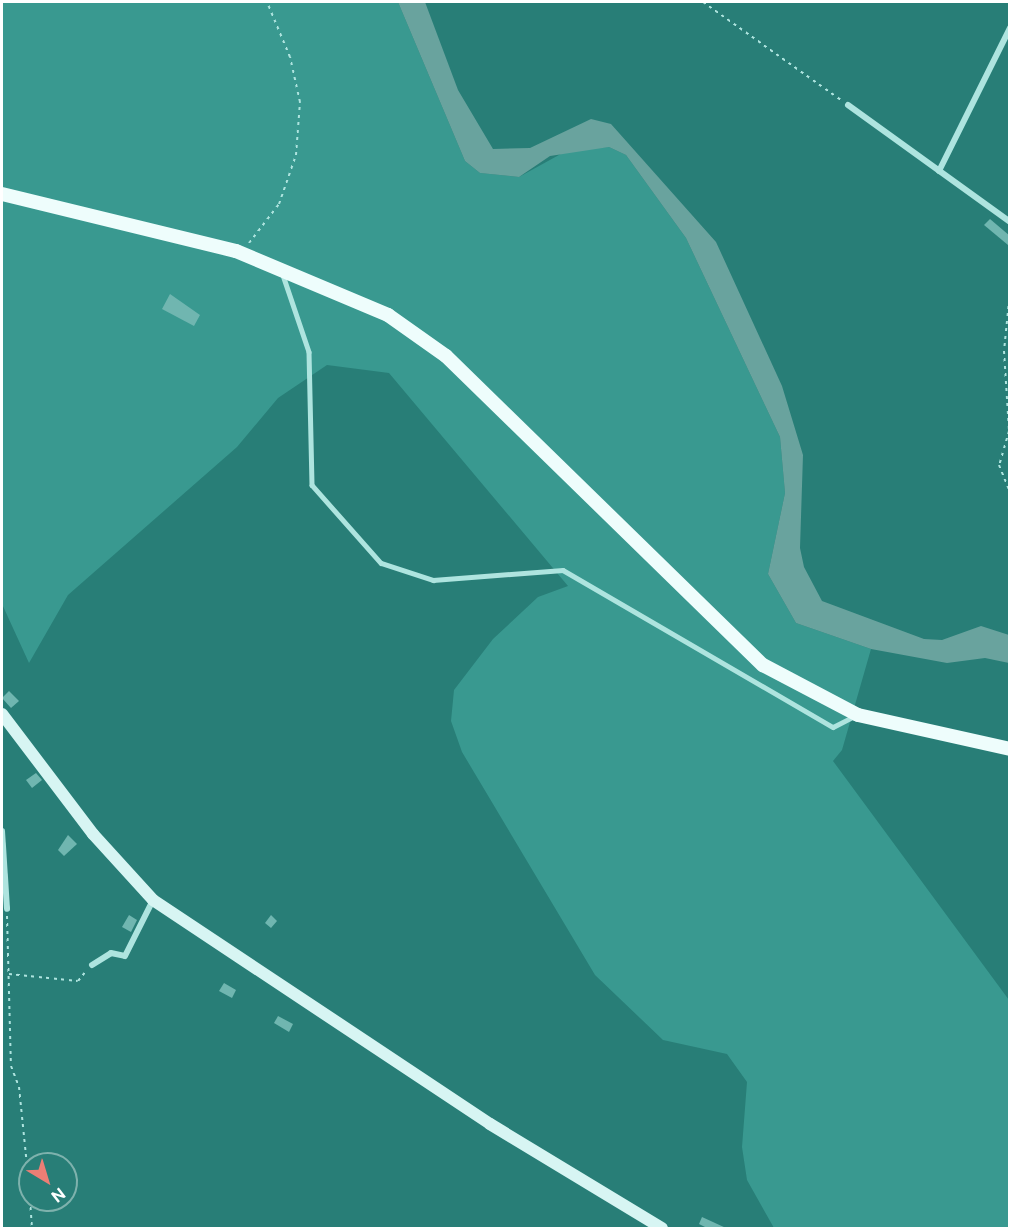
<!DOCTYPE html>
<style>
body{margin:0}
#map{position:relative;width:1011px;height:1230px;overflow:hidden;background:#287e77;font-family:"Public Sans",sans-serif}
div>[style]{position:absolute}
.green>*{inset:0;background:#399990}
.water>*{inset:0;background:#69a39e}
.building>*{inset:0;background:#70b6b0}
.path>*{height:2px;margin-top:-1px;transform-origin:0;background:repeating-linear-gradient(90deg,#aee4df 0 3px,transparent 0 7.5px)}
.lane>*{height:4.5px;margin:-2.25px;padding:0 2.25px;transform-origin:2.25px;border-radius:2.25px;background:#aee4df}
.street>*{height:6px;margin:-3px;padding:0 3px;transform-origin:3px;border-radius:3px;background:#aee4df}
.secondary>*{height:12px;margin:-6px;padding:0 6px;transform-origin:6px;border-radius:6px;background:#d7f5f3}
.primary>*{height:14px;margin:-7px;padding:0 7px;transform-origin:7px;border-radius:7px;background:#eefdfc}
span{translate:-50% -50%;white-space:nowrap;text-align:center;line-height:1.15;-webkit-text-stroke:6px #287e77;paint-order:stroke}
.frame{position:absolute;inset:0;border:3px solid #fff;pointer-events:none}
.north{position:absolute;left:18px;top:1152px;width:60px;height:60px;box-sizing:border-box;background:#287e77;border:2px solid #7eb2ad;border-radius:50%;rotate:142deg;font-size:16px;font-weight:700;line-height:24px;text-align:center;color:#fff}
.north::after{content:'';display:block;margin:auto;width:21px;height:27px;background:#ec7e75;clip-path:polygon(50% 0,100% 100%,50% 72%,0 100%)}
</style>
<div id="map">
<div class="green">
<div style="clip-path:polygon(2px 2px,398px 2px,465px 161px,480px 173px,519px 177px,568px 150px,609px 147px,626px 155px,686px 238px,780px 437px,785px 493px,768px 574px,796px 623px,871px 649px,842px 750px,833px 761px,1009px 1000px,1009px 1228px,774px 1228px,747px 1180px,742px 1147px,747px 1082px,727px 1054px,663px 1040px,595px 975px,462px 752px,451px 721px,454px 690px,493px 639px,538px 597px,568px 586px,389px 373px,327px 365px,278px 398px,237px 447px,68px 595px,29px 663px,2px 604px)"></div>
</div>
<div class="water">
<div style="clip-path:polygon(398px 2px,425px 2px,458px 90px,493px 149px,530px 148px,591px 119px,611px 124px,716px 242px,782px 386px,803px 455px,800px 548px,804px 567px,822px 601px,924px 639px,942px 640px,981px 626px,1009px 635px,1009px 663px,985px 658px,947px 663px,871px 649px,796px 623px,768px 574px,785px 493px,780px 437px,686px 238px,626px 155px,609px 147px,550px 156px,519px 177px,480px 173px,465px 161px)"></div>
</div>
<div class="building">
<div style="clip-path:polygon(990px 219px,1010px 236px,1008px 245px,984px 225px)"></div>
<div style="clip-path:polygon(170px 294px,200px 315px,194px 326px,162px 309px)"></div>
<div style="clip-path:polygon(9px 691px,19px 701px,11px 708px,2px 698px)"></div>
<div style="clip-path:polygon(36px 773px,42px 780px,32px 788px,26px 780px)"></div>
<div style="clip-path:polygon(68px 835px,77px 844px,64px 856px,58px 850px)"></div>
<div style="clip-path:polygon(129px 915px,137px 920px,131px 932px,122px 927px)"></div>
<div style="clip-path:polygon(271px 915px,277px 921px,271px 928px,265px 923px)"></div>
<div style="clip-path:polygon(224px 983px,236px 990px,232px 998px,219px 991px)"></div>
<div style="clip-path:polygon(278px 1016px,293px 1024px,289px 1032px,274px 1023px)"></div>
<div style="clip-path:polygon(702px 1217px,726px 1228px,707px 1228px,699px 1224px)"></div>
</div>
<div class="path">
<div style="left:703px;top:2px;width:169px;rotate:35.4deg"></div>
<div style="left:249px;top:243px;width:49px;rotate:-52.4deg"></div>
<div style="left:279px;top:204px;width:52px;rotate:-70.9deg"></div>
<div style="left:296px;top:155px;width:53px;rotate:-85.7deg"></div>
<div style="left:300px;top:102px;width:46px;rotate:-102.5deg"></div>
<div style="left:290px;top:57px;width:60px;rotate:-112.7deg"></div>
<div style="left:1010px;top:291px;width:60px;rotate:95.7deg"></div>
<div style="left:1004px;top:351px;width:80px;rotate:86.4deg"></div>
<div style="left:1009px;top:431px;width:35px;rotate:106deg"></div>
<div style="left:999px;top:465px;width:29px;rotate:68deg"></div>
<div style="left:7px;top:916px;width:150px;rotate:88.5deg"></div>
<div style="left:11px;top:1066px;width:22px;rotate:69deg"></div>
<div style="left:19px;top:1087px;width:110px;rotate:84.2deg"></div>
<div style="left:9px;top:974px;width:69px;rotate:5.8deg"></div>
<div style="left:78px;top:981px;width:14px;rotate:-51deg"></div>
<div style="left:30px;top:1200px;width:28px;rotate:86deg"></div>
</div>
<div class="lane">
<div style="left:283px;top:275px;width:81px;rotate:71.3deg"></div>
<div style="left:309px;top:352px;width:133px;rotate:88.7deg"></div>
<div style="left:312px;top:485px;width:104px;rotate:48.5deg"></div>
<div style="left:381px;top:563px;width:55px;rotate:18.1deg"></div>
<div style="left:433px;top:580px;width:130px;rotate:-4.4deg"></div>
<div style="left:563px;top:570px;width:312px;rotate:30.2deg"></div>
<div style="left:833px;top:727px;width:25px;rotate:-27deg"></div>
</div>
<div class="street">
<div style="left:848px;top:105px;width:200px;rotate:35.8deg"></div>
<div style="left:939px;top:171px;width:160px;rotate:-63.6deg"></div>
<div style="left:2px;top:831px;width:78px;rotate:86.3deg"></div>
<div style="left:92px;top:965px;width:22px;rotate:-32deg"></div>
<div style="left:111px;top:953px;width:14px;rotate:12deg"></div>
<div style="left:125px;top:956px;width:63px;rotate:-63.4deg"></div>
</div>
<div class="secondary">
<div style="left:2px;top:714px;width:151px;rotate:52.8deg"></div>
<div style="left:93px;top:834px;width:89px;rotate:47.7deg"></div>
<div style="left:153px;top:900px;width:405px;rotate:33.6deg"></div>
<div style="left:490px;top:1124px;width:201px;rotate:31.2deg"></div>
</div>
<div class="primary">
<div style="left:2px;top:194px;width:241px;rotate:13.7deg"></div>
<div style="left:236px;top:251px;width:165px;rotate:22.8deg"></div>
<div style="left:388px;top:315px;width:71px;rotate:35.3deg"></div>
<div style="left:446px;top:356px;width:443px;rotate:44.3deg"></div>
<div style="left:763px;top:665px;width:107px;rotate:27.8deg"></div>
<div style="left:858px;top:715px;width:156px;rotate:12.6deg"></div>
</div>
<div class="frame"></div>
<div class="north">N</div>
</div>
